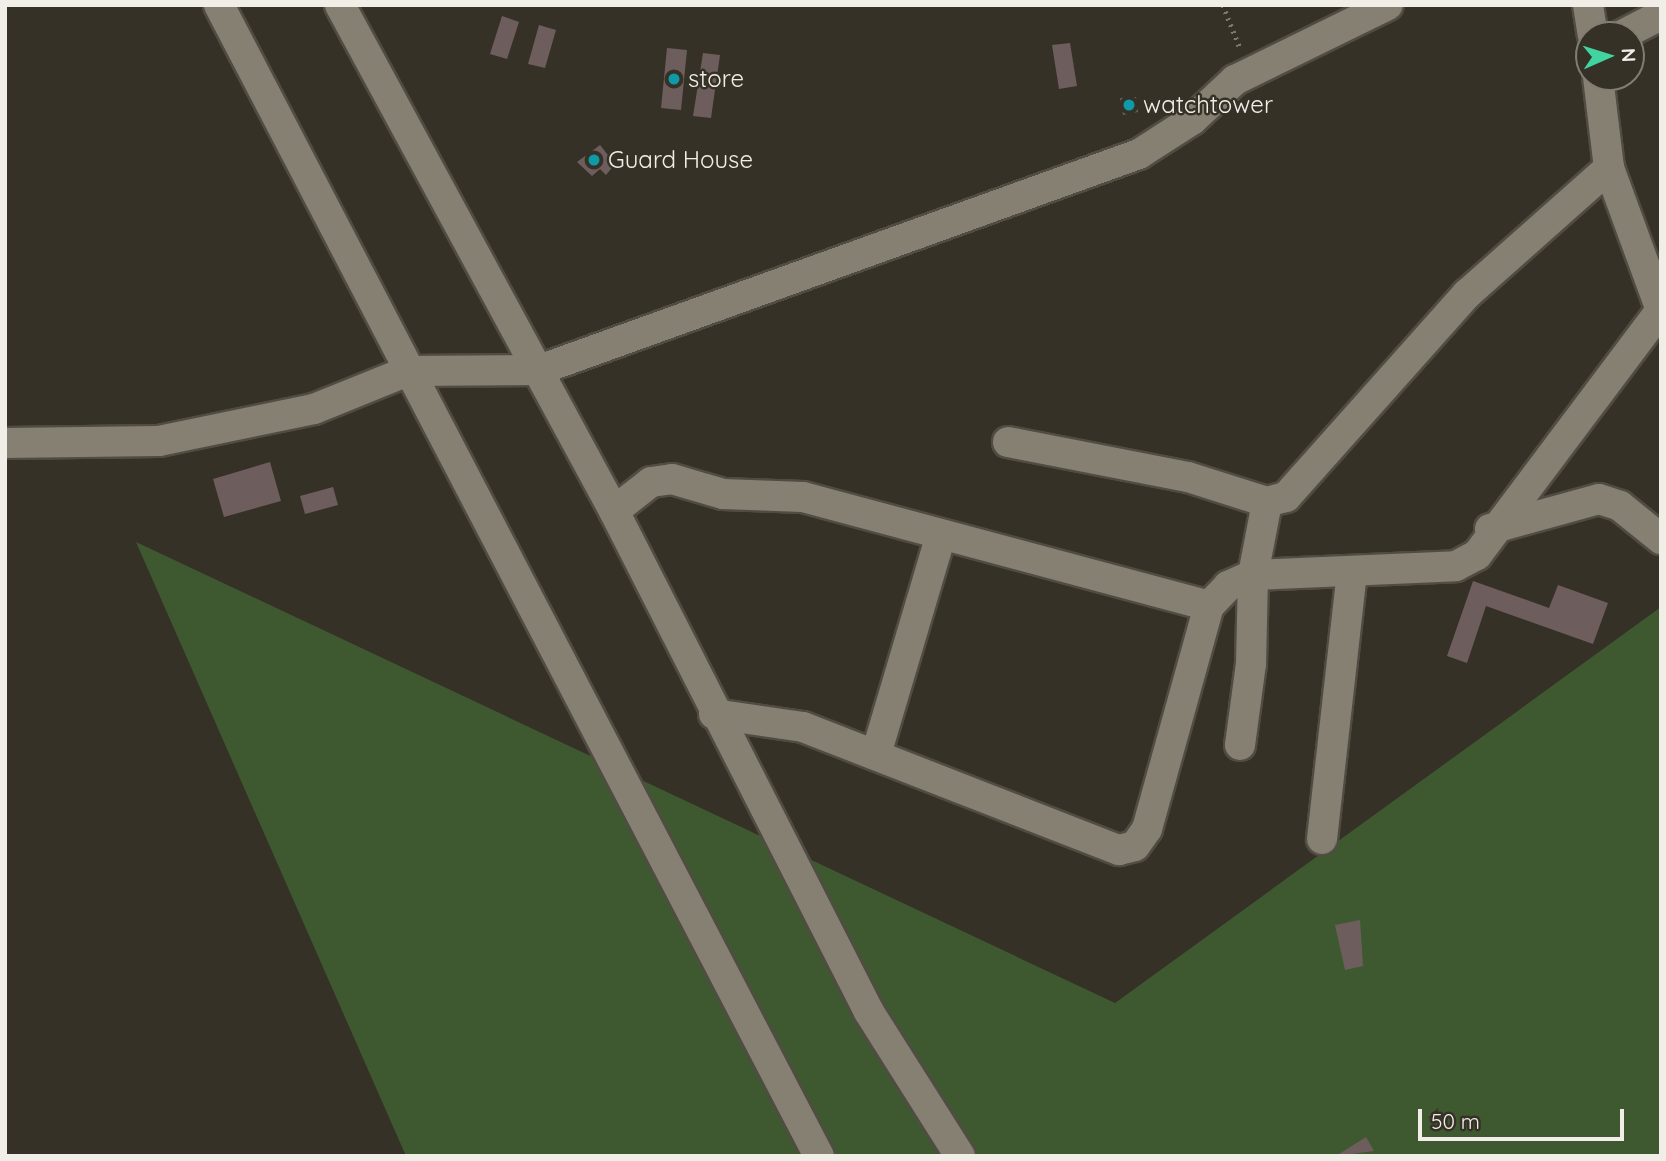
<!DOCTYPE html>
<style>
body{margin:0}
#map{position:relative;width:1666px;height:1161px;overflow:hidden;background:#363127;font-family:Quicksand,sans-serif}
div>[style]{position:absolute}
.green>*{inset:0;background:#3e5930}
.building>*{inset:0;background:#6d5e5d}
.path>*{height:4.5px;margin-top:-2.25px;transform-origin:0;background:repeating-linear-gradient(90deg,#7d7970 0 2px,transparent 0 7px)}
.roads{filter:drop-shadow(2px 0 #514c43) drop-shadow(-2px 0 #514c43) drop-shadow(0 2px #514c43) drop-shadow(0 -2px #514c43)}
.minor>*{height:30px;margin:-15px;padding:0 15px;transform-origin:15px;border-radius:15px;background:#868073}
.dots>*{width:19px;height:19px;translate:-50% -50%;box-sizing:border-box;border:4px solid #363127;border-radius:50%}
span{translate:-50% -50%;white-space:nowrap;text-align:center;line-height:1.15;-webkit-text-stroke:5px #363127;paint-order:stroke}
.poi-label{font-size:24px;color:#f1eee7}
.left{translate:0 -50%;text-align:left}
.frame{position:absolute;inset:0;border:7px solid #f1eee7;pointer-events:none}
.north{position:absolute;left:1575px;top:21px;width:70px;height:70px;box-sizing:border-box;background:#363127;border:2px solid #817d74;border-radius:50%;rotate:87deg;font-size:19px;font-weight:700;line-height:28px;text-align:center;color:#f1eee7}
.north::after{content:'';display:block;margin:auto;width:24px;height:32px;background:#42d4a0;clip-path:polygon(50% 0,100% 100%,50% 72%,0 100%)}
.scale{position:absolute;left:1418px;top:1109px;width:206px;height:32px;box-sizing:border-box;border:4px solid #f1eee7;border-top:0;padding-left:9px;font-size:21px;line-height:24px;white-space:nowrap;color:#f1eee7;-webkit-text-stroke:5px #363127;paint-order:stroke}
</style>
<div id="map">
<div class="green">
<div style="clip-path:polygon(136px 542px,1115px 1003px,1661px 607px,1661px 1156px,406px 1156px)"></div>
</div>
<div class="building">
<div style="clip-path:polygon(502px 16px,519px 22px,507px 59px,490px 54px)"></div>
<div style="clip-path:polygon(539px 25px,556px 30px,545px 68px,528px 64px)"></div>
<div style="clip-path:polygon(1070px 43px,1077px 86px,1059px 89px,1052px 45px)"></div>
<div style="clip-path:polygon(667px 48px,687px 50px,681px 110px,661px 108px)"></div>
<div style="clip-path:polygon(703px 53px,720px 55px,711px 118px,693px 116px)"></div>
<div style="clip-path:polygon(1136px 97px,1138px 112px,1123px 115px,1120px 98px)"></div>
<div style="clip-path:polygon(600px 145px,615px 164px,606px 175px,600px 169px,592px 176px,577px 162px)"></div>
<div style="clip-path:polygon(270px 462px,281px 501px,224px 517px,213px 479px)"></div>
<div style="clip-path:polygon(333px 487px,338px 505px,305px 514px,300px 496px)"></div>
<div style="clip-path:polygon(1473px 581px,1549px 608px,1558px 585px,1608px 603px,1593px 644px,1486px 606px,1467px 663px,1447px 656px)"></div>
<div style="clip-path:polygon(1360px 920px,1363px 966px,1345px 970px,1335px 925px)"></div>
<div style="clip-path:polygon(1366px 1137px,1374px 1151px,1336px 1156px)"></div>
</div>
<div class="path">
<div style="left:1223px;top:5px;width:46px;rotate:68.4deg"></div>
</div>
<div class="roads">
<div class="minor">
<div style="left:219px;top:5px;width:1298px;rotate:62.47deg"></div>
<div style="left:340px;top:5px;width:575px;rotate:61.56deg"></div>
<div style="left:614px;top:511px;width:562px;rotate:63.02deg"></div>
<div style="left:869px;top:1012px;width:170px;rotate:57.7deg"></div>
<div style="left:1588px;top:5px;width:30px;rotate:81deg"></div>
<div style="left:1622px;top:35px;width:44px;rotate:-27.1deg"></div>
<div style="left:1598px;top:77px;width:92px;rotate:83.1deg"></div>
<div style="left:1609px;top:168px;width:151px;rotate:69.9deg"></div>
<div style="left:1008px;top:442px;width:183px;rotate:11deg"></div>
<div style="left:1188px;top:477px;width:83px;rotate:17.6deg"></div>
<div style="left:5px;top:443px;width:154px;rotate:-0.7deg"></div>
<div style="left:159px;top:441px;width:158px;rotate:-11.7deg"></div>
<div style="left:314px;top:409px;width:101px;rotate:-22deg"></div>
<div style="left:408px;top:371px;width:131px;rotate:-0.4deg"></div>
<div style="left:539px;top:370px;width:638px;rotate:-19.8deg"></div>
<div style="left:1139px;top:154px;width:63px;rotate:-32.7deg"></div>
<div style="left:1192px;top:120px;width:59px;rotate:-42.9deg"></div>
<div style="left:1235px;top:80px;width:170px;rotate:-26.1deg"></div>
<div style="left:614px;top:511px;width:47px;rotate:-38.1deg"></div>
<div style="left:651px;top:482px;width:21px;rotate:-8deg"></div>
<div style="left:672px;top:479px;width:53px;rotate:16.4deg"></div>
<div style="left:723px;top:494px;width:80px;rotate:2.1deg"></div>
<div style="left:803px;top:497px;width:420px;rotate:15deg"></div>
<div style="left:1490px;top:529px;width:113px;rotate:-15.4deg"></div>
<div style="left:1599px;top:499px;width:22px;rotate:18deg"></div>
<div style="left:1620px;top:506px;width:53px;rotate:38.8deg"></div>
<div style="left:714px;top:714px;width:90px;rotate:8.3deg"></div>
<div style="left:803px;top:727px;width:339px;rotate:21.3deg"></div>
<div style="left:1119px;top:850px;width:16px;rotate:-14deg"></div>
<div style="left:1135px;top:846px;width:21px;rotate:-55deg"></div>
<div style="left:1147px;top:829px;width:231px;rotate:-74.5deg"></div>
<div style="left:1209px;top:606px;width:28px;rotate:-46deg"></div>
<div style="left:1228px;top:586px;width:27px;rotate:-24deg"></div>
<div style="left:1253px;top:575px;width:74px;rotate:-79.1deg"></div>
<div style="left:1267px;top:502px;width:20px;rotate:-15deg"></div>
<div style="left:1286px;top:497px;width:272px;rotate:-48.3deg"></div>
<div style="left:1467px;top:294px;width:190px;rotate:-41.6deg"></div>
<div style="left:1240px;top:745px;width:82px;rotate:-82.3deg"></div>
<div style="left:1251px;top:664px;width:89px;rotate:-88.7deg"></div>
<div style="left:1253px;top:575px;width:203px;rotate:-2.5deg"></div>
<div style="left:1456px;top:566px;width:24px;rotate:-28deg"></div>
<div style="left:1477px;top:555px;width:306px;rotate:-53.1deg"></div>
<div style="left:877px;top:751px;width:225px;rotate:-73.5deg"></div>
<div style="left:1322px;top:839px;width:269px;rotate:-83.6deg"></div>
</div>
</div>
<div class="dots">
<div style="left:674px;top:79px;background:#0f9aa8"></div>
<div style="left:1129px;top:105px;background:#0f9aa8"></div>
<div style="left:594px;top:160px;background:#0f9aa8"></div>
</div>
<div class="poi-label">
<span class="left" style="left:688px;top:79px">store</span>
<span class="left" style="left:1143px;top:105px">watchtower</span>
<span class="left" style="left:608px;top:160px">Guard House</span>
</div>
<div class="frame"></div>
<div class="north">N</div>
<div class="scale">50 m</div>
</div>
